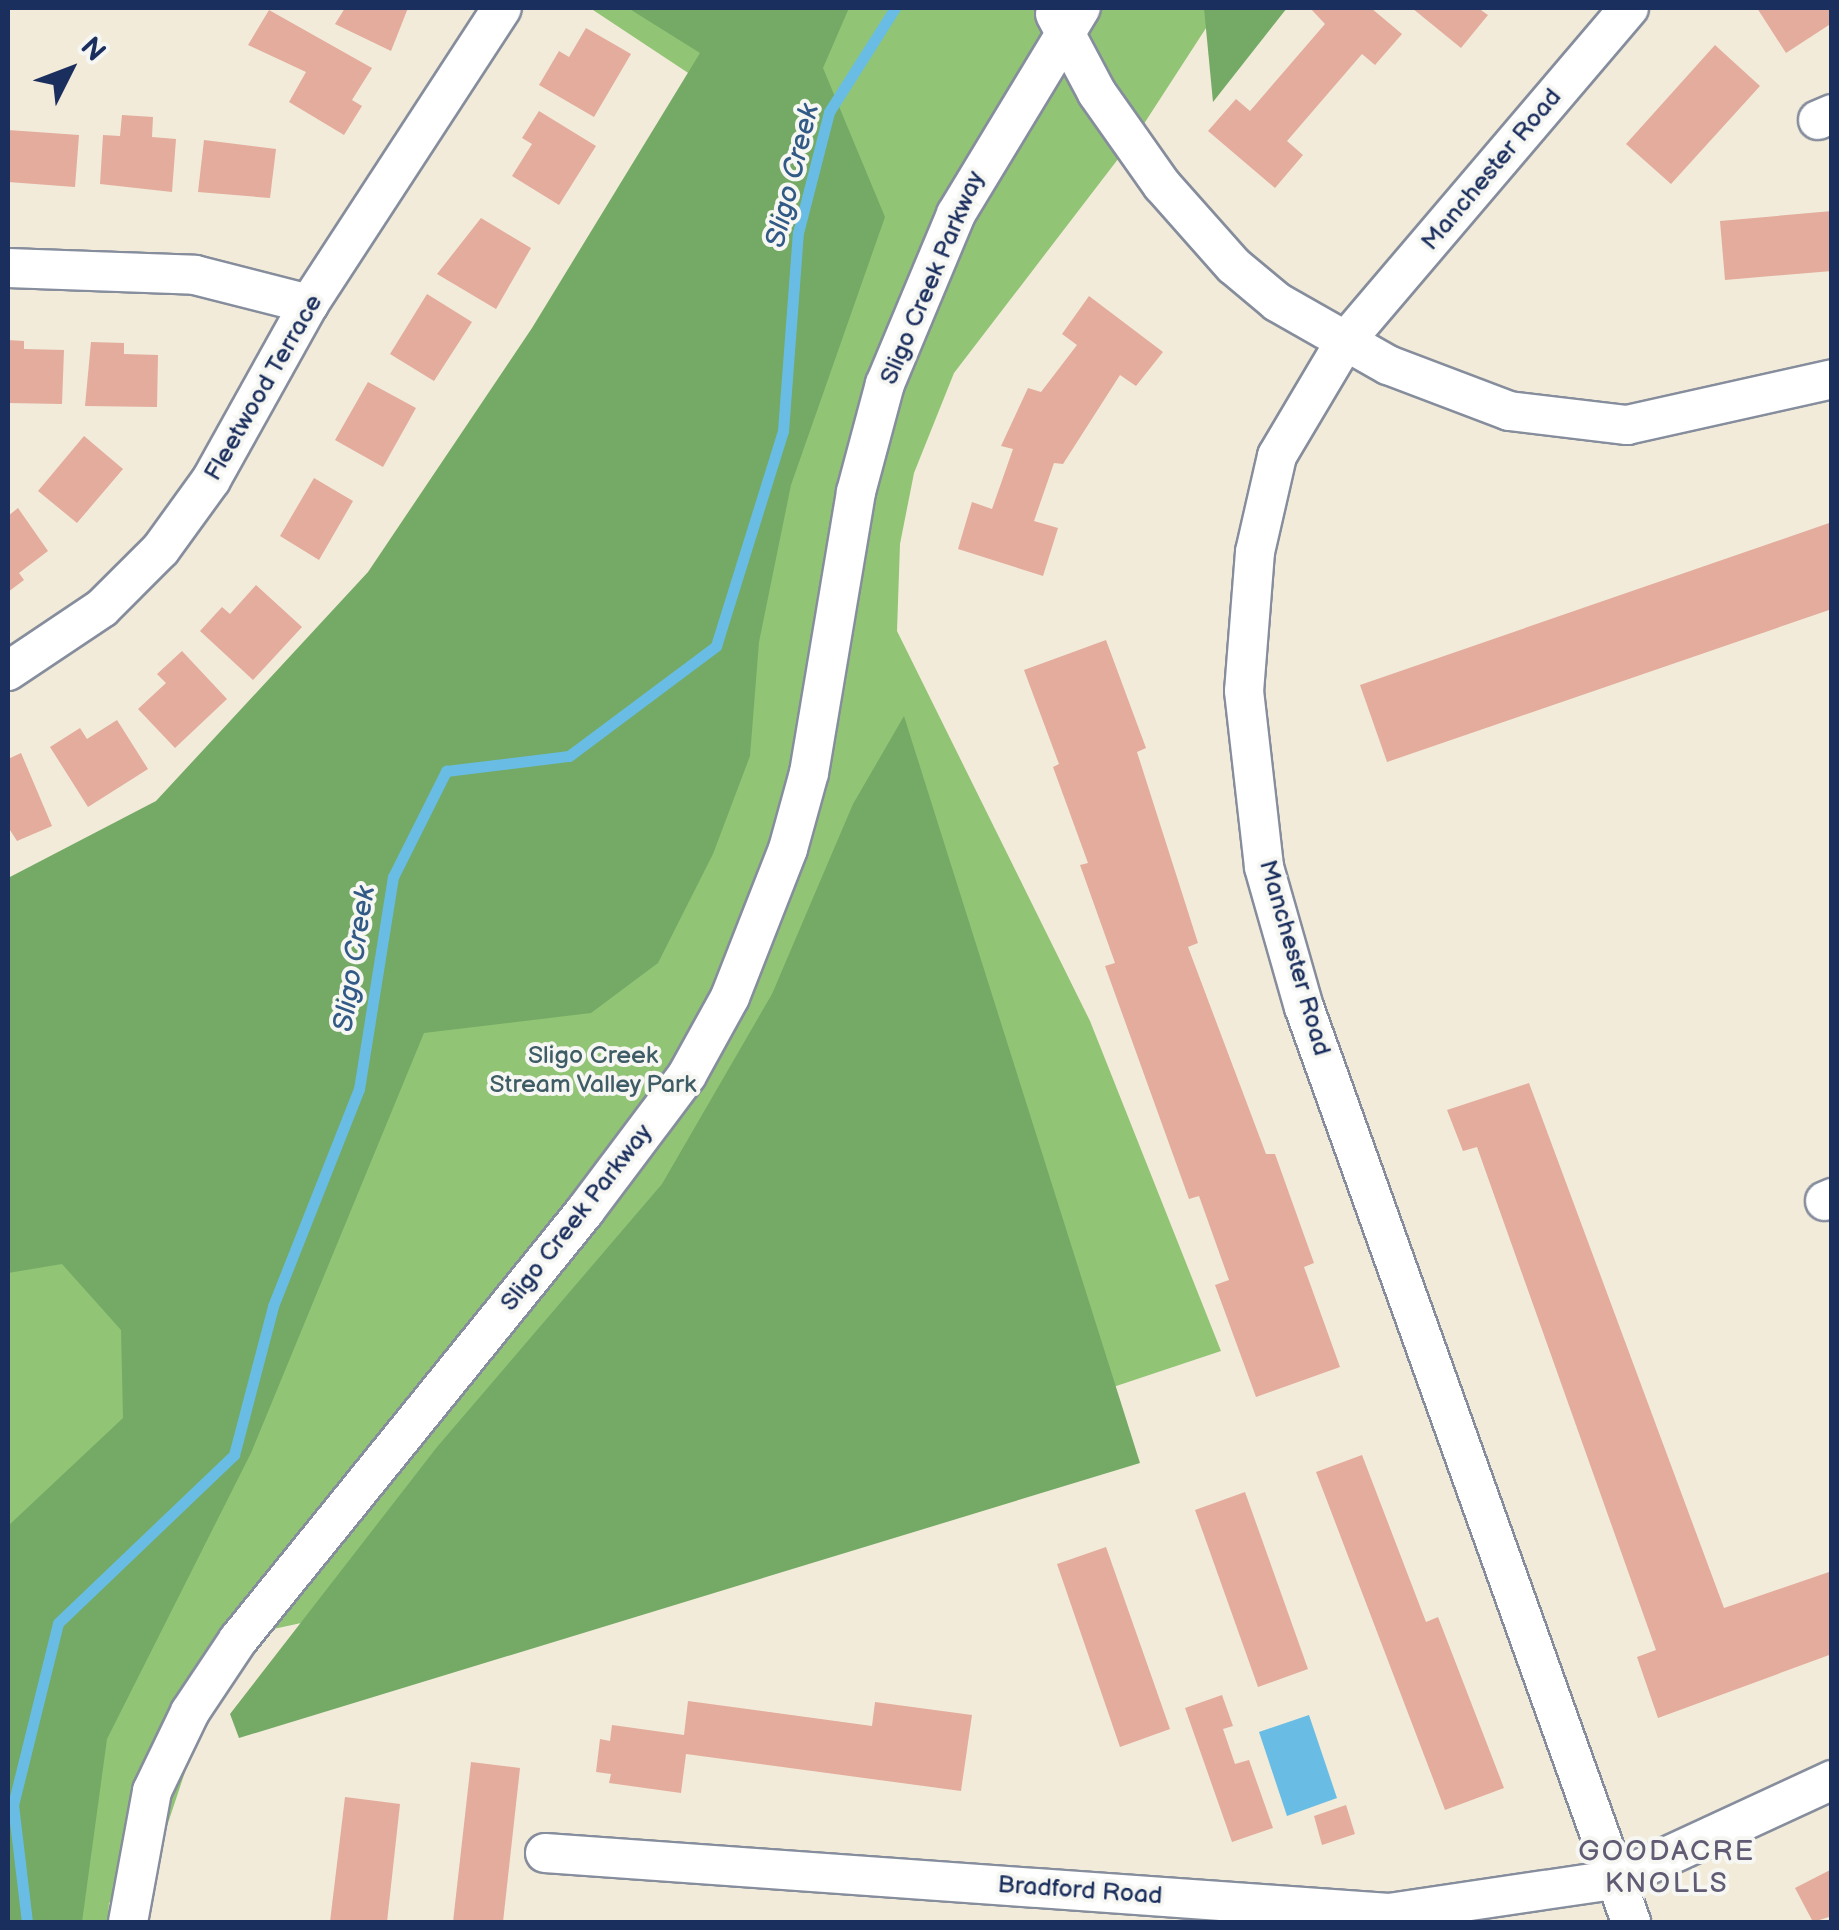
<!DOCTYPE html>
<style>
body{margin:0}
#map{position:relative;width:1839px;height:1930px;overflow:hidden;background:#f2ebd9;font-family:"Balsamiq Sans",sans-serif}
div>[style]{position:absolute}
.green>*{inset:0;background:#91c475}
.forest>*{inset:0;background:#74aa66}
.water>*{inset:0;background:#69bde5}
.stream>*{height:11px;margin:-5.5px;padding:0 5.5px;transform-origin:5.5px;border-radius:5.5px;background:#69bde5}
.building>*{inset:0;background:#e3ac9d}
.roads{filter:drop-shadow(2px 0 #868d9c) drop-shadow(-2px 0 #868d9c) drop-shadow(0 2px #868d9c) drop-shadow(0 -2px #868d9c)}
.minor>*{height:38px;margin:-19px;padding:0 19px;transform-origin:19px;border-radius:19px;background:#fff}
span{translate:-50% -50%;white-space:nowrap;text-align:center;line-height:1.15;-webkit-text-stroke:8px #f6f6f2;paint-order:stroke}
.street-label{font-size:25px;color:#1b2f5e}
.park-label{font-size:25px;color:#3e5c65}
.water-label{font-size:28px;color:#325a86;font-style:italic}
.neighbourhood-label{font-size:28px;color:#615b74;letter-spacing:2.5px}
.frame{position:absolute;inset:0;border:10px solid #1b2f5e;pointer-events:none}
.north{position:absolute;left:20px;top:20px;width:100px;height:100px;-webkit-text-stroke:8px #f6f6f2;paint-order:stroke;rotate:48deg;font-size:28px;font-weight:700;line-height:40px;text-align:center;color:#1b2f5e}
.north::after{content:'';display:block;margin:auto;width:35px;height:45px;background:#1b2f5e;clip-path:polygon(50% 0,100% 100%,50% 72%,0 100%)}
</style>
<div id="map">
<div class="green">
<div style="clip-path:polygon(590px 8px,1219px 8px,1138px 133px,954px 373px,914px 473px,900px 544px,897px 631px,1090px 1021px,1221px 1351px,604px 1557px,269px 1630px,227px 1689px,190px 1757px,155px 1862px,109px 1903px,108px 1922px,8px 1922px,8px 915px,238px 771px,720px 94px)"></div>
</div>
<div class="forest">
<div style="clip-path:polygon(628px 8px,849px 8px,823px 68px,885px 217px,791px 485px,759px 642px,750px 756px,713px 854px,658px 963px,591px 1013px,424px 1033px,251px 1453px,107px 1739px,82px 1922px,8px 1922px,8px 1526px,123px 1418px,121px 1330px,62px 1264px,8px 1273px,8px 878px,156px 801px,368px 572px,532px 328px,700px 53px)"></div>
<div style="clip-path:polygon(1204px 8px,1287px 8px,1213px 102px)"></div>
<div style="clip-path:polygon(904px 716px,1140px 1463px,239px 1738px,230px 1714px,437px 1447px,662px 1184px,772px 994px,853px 804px)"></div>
</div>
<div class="water">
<div style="clip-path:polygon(1309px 1715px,1337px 1798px,1287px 1816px,1259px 1732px)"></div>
</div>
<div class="stream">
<div style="left:27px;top:1922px;width:118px;rotate:-96.8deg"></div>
<div style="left:13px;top:1805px;width:187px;rotate:-76.1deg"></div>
<div style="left:58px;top:1623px;width:243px;rotate:-43.7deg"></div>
<div style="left:234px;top:1455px;width:154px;rotate:-75.3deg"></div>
<div style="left:273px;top:1306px;width:233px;rotate:-68.4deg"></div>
<div style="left:359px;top:1089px;width:215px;rotate:-80.9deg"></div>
<div style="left:393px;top:877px;width:119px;rotate:-63.4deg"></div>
<div style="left:446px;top:771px;width:124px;rotate:-7deg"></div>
<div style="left:569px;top:756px;width:184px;rotate:-36.8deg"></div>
<div style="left:716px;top:646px;width:225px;rotate:-72.7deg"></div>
<div style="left:783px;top:431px;width:199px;rotate:-85.7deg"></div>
<div style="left:798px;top:233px;width:125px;rotate:-75.6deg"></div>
<div style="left:829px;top:112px;width:123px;rotate:-57.6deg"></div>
</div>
<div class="building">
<div style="clip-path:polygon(345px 8px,408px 8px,391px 51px,335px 24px)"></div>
<div style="clip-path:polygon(1310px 8px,1371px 8px,1402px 34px,1375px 65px,1362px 54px,1287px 141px,1303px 155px,1275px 188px,1208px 131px,1236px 99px,1250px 111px,1325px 24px)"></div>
<div style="clip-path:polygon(1412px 8px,1478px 8px,1488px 15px,1461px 48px)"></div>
<div style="clip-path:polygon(1757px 8px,1832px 8px,1832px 23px,1786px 53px)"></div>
<div style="clip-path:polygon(269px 10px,372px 68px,352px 100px,362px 106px,344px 135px,289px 102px,306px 72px,248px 45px)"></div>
<div style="clip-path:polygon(586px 28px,631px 54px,594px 117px,539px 85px,559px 51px,569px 57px)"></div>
<div style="clip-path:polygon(1715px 45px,1760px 86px,1671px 184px,1626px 144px)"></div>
<div style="clip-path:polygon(539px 111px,596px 146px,559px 205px,512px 176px,532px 144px,522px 138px)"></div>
<div style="clip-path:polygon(122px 115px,153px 117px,152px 137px,176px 139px,172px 192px,100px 184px,103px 135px,120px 136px)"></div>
<div style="clip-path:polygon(8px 130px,79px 135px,75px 187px,8px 182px)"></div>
<div style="clip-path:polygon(204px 140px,276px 149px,270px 198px,198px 192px)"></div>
<div style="clip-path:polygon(1832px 211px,1832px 271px,1725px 280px,1720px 221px)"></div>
<div style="clip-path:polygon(481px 218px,531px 248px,496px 309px,437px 274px)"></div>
<div style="clip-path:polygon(427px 294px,472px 322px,434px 381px,390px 354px)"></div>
<div style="clip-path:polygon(1089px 296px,1163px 352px,1136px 386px,1120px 375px,1063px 464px,1054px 463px,1034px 521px,1058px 528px,1043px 576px,958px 549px,972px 502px,992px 509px,1013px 449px,1001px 446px,1028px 388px,1041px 392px,1077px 345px,1062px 334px)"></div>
<div style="clip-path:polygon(8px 340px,24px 341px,24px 349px,64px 350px,62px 404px,8px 403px)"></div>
<div style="clip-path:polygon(91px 342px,124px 343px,124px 354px,158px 355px,157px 407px,85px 406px)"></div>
<div style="clip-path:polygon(368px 382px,416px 408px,383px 467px,335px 440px)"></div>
<div style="clip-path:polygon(84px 436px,123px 469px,77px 523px,38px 491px)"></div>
<div style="clip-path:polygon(314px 478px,353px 501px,319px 560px,280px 536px)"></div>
<div style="clip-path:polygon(18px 508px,48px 551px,19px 573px,24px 580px,8px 592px,8px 516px)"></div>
<div style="clip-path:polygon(1832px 522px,1832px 609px,1387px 762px,1360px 685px)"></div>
<div style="clip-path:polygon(256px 585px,302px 627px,253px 680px,200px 631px,222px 607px,230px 614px)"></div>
<div style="clip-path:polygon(1106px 640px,1146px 748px,1137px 752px,1198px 943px,1188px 947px,1266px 1154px,1275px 1154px,1314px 1263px,1304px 1267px,1340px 1367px,1256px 1397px,1215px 1285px,1229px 1280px,1199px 1196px,1189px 1199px,1105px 966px,1115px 963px,1080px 865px,1088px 863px,1053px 767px,1059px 764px,1024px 670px)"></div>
<div style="clip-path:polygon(182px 651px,227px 699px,175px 748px,138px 709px,166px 683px,157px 674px)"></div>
<div style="clip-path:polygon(117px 720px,148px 769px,88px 807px,50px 747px,80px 728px,87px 739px)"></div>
<div style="clip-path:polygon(21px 753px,52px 826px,17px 841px,8px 827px,8px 759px)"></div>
<div style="clip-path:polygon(1529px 1083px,1724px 1608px,1832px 1571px,1832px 1654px,1658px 1718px,1637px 1657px,1656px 1650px,1477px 1147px,1463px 1151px,1447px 1110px)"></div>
<div style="clip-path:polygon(1362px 1455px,1426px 1622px,1438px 1617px,1504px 1788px,1445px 1810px,1316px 1472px)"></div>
<div style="clip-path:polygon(1245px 1492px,1308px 1669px,1258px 1687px,1195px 1510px)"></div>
<div style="clip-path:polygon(1106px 1547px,1170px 1729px,1120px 1747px,1057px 1564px)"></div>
<div style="clip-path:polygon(1222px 1695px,1233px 1726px,1223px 1729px,1235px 1764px,1249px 1760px,1273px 1828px,1232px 1842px,1185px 1708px)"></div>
<div style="clip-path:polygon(688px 1701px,872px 1726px,875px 1702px,972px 1715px,961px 1791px,686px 1754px,681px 1793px,609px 1783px,611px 1774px,596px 1772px,600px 1739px,610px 1741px,612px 1725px,684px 1735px)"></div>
<div style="clip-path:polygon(471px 1762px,520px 1768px,503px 1922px,453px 1922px)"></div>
<div style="clip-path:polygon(345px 1797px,400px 1804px,387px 1922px,330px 1922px)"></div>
<div style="clip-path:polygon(1346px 1805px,1355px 1834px,1322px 1845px,1314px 1816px)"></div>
<div style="clip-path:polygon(1832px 1869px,1832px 1916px,1813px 1922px,1795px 1888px)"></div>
</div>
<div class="roads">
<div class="minor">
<div style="left:1629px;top:8px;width:440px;rotate:130.4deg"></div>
<div style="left:1344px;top:343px;width:131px;rotate:120.7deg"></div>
<div style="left:1277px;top:456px;width:98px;rotate:102.9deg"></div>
<div style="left:1255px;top:552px;width:139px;rotate:94.5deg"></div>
<div style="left:1244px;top:691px;width:177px;rotate:83.5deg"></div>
<div style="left:1264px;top:867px;width:146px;rotate:74.1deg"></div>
<div style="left:1304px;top:1007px;width:972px;rotate:70.33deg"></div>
<div style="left:1055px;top:14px;width:89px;rotate:62deg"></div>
<div style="left:1097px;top:93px;width:113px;rotate:54.8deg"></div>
<div style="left:1162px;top:185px;width:108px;rotate:48.4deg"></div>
<div style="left:1234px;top:266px;width:56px;rotate:39.9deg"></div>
<div style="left:1277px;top:302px;width:128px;rotate:29.6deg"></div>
<div style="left:1388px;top:365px;width:129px;rotate:20.8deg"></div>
<div style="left:1509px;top:411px;width:119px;rotate:6.8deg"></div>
<div style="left:1627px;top:425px;width:210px;rotate:-12.6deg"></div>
<div style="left:1818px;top:120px;width:15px;rotate:-23deg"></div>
<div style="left:8px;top:268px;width:187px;rotate:2.1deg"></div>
<div style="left:195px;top:275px;width:118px;rotate:14.3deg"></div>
<div style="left:8px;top:671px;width:113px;rotate:-33.8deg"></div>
<div style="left:102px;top:608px;width:83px;rotate:-45deg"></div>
<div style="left:161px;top:549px;width:85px;rotate:-54.1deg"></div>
<div style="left:211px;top:480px;width:201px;rotate:-60.9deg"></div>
<div style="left:309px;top:304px;width:353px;rotate:-56.9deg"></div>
<div style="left:1825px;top:1201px;width:8px;rotate:-23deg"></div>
<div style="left:545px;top:1853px;width:846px;rotate:4.07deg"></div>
<div style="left:1389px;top:1913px;width:232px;rotate:-8.4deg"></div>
<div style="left:1618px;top:1879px;width:236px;rotate:-24.8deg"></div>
<div style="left:128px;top:1922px;width:133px;rotate:-79.6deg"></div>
<div style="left:152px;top:1791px;width:88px;rotate:-64.3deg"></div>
<div style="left:190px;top:1712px;width:87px;rotate:-56.3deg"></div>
<div style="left:238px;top:1640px;width:552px;rotate:-51.03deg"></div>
<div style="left:585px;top:1211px;width:170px;rotate:-53.1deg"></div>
<div style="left:687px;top:1075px;width:89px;rotate:-61.1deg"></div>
<div style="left:730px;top:997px;width:159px;rotate:-68.6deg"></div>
<div style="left:788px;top:849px;width:79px;rotate:-74.6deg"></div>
<div style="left:809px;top:773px;width:285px;rotate:-80.5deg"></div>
<div style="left:856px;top:492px;width:112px;rotate:-75deg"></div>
<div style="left:885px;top:384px;width:184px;rotate:-67.3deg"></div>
<div style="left:956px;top:214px;width:241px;rotate:-58.8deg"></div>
</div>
</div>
<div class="street-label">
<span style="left:1492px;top:170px;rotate:-50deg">Manchester Road</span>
<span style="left:933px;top:278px;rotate:-67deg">Sligo Creek Parkway</span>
<span style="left:264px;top:388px;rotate:-60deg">Fleetwood Terrace</span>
<span style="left:1294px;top:958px;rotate:74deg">Manchester Road</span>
<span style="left:577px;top:1218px;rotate:-52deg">Sligo Creek Parkway</span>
<span style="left:1080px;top:1891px;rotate:4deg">Bradford Road</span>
</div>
<div class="park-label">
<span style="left:593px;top:1071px">Sligo Creek<br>Stream Valley Park</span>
</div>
<div class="water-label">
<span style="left:793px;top:176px;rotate:-76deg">Sligo Creek</span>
<span style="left:355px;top:959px;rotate:-81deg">Sligo Creek</span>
</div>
<div class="neighbourhood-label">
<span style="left:1667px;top:1868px">GOODACRE<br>KNOLLS</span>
</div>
<div class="frame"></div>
<div class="north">N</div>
</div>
